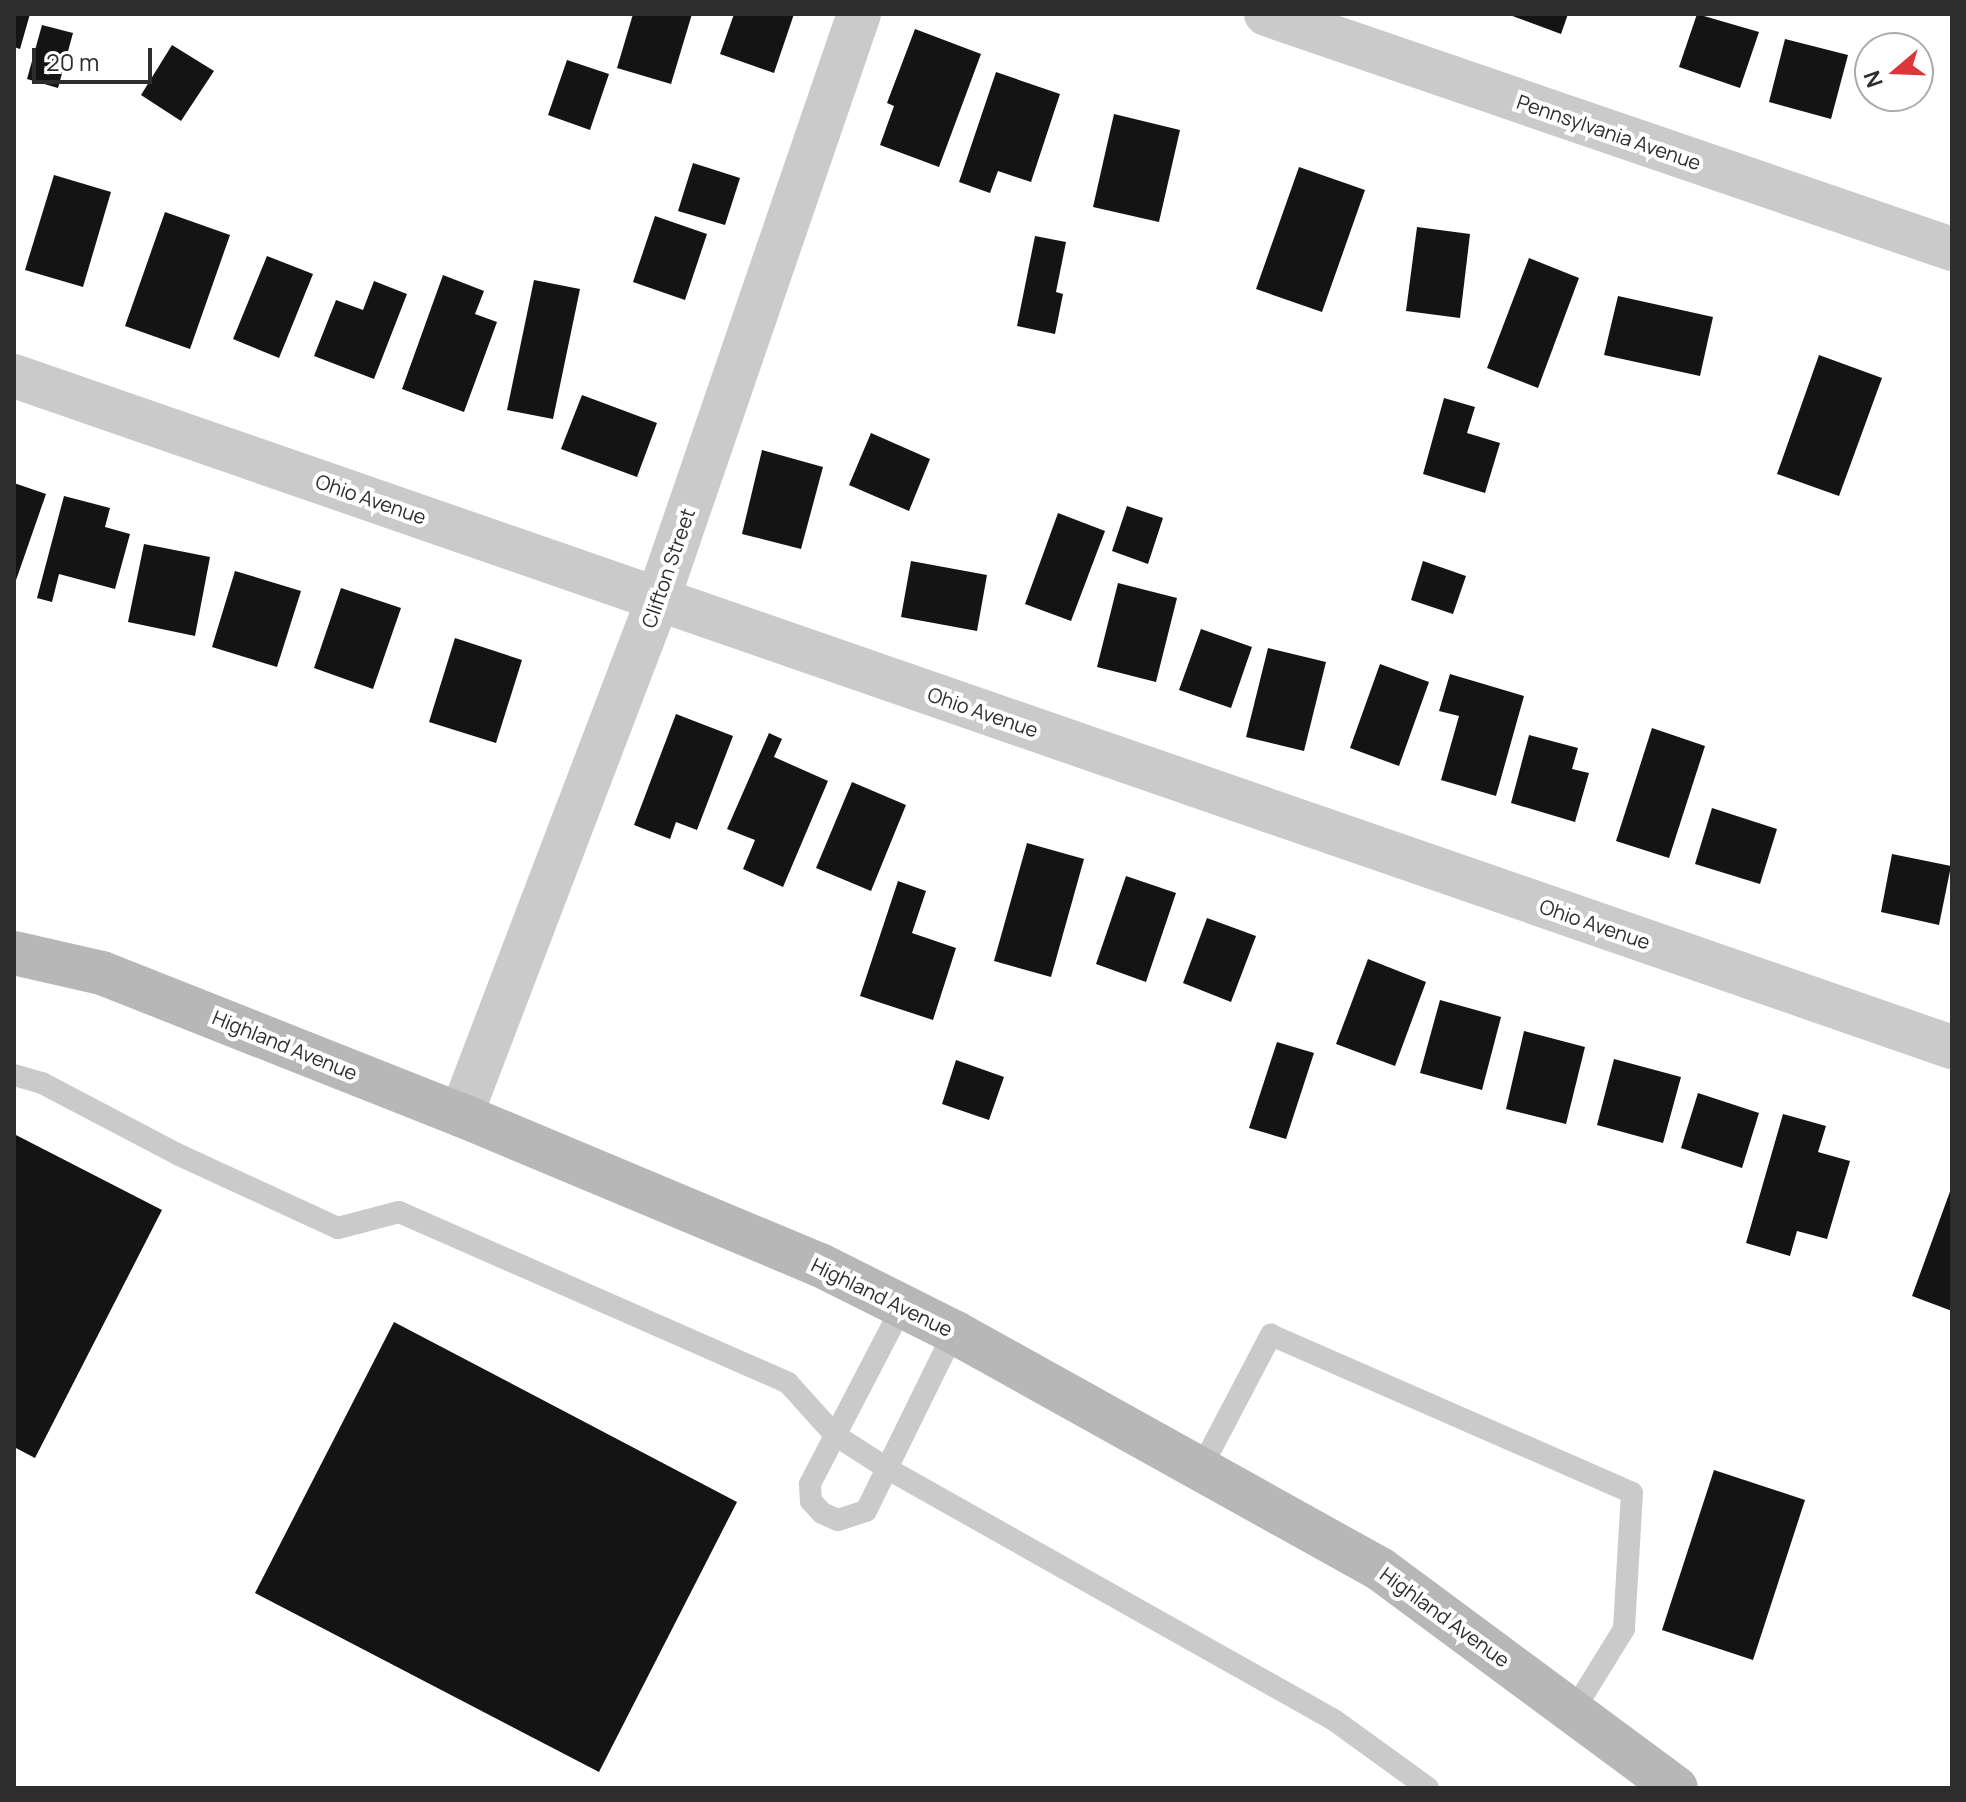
<!DOCTYPE html>
<style>
body{margin:0}
#map{position:relative;width:1966px;height:1802px;overflow:hidden;background:#fff;font-family:Manrope,sans-serif}
div>[style]{position:absolute}
.building>*{inset:0;background:#141414}
.lane>*{height:22px;margin:-11px;padding:0 11px;transform-origin:11px;border-radius:11px;background:#cacaca}
.street>*{height:44px;margin:-22px;padding:0 22px;transform-origin:22px;border-radius:22px;background:#cacaca}
.secondary>*{height:44px;margin:-22px;padding:0 22px;transform-origin:22px;border-radius:22px;background:#b7b7b7}
span{translate:-50% -50%;white-space:nowrap;text-align:center;line-height:1.15;-webkit-text-stroke:8px #fff;paint-order:stroke}
.street-label{font-size:20px;color:#2d2d2d}
.frame{position:absolute;inset:0;border:16px solid #2d2d2d;pointer-events:none}
.north{position:absolute;left:1854px;top:32px;width:80px;height:80px;box-sizing:border-box;background:#fff;border:2px solid #ababab;border-radius:50%;rotate:251deg;font-size:22px;font-weight:700;line-height:32px;text-align:center;color:#2d2d2d}
.north::after{content:'';display:block;margin:auto;width:28px;height:36px;background:#dc363b;clip-path:polygon(50% 0,100% 100%,50% 72%,0 100%)}
.scale{position:absolute;left:32px;top:48px;width:120px;height:36px;box-sizing:border-box;border:4px solid #2d2d2d;border-top:0;padding-left:10px;font-size:24px;line-height:28px;white-space:nowrap;color:#2d2d2d;-webkit-text-stroke:6px #fff;paint-order:stroke}
</style>
<div id="map">
<div class="building">
<div style="clip-path:polygon(14px 14px,30px 14px,20px 49px,14px 47px)"></div>
<div style="clip-path:polygon(633px 14px,692px 14px,671px 84px,617px 68px)"></div>
<div style="clip-path:polygon(734px 14px,794px 14px,774px 73px,720px 54px)"></div>
<div style="clip-path:polygon(1507px 14px,1568px 14px,1561px 34px)"></div>
<div style="clip-path:polygon(1697px 14px,1759px 32px,1740px 88px,1679px 67px)"></div>
<div style="clip-path:polygon(42px 25px,73px 33px,58px 88px,27px 79px)"></div>
<div style="clip-path:polygon(915px 29px,981px 54px,939px 167px,880px 145px,894px 106px,887px 103px)"></div>
<div style="clip-path:polygon(1785px 39px,1848px 55px,1831px 119px,1769px 102px)"></div>
<div style="clip-path:polygon(172px 45px,214px 71px,181px 121px,141px 95px)"></div>
<div style="clip-path:polygon(567px 60px,609px 74px,590px 130px,548px 115px)"></div>
<div style="clip-path:polygon(996px 72px,1060px 94px,1031px 182px,998px 171px,990px 193px,959px 182px)"></div>
<div style="clip-path:polygon(1114px 114px,1180px 130px,1159px 222px,1093px 207px)"></div>
<div style="clip-path:polygon(693px 163px,740px 178px,725px 225px,678px 211px)"></div>
<div style="clip-path:polygon(1299px 167px,1365px 190px,1322px 312px,1256px 289px)"></div>
<div style="clip-path:polygon(54px 175px,111px 192px,83px 287px,25px 270px)"></div>
<div style="clip-path:polygon(165px 212px,230px 235px,190px 349px,125px 326px)"></div>
<div style="clip-path:polygon(655px 216px,707px 234px,685px 300px,633px 282px)"></div>
<div style="clip-path:polygon(1417px 227px,1470px 234px,1460px 318px,1406px 311px)"></div>
<div style="clip-path:polygon(1035px 236px,1066px 242px,1056px 292px,1063px 294px,1055px 334px,1017px 326px)"></div>
<div style="clip-path:polygon(267px 256px,313px 274px,279px 358px,233px 339px)"></div>
<div style="clip-path:polygon(1529px 258px,1579px 278px,1538px 388px,1487px 368px)"></div>
<div style="clip-path:polygon(443px 275px,484px 291px,475px 314px,497px 322px,464px 412px,402px 389px)"></div>
<div style="clip-path:polygon(534px 280px,580px 289px,553px 419px,507px 410px)"></div>
<div style="clip-path:polygon(374px 281px,407px 294px,374px 379px,314px 356px,336px 300px,363px 310px)"></div>
<div style="clip-path:polygon(1618px 296px,1713px 317px,1700px 376px,1604px 355px)"></div>
<div style="clip-path:polygon(1819px 355px,1882px 378px,1839px 496px,1777px 474px)"></div>
<div style="clip-path:polygon(582px 395px,657px 423px,637px 477px,561px 449px)"></div>
<div style="clip-path:polygon(1444px 398px,1475px 407px,1467px 433px,1500px 443px,1485px 493px,1423px 474px)"></div>
<div style="clip-path:polygon(871px 433px,930px 459px,909px 511px,849px 485px)"></div>
<div style="clip-path:polygon(762px 450px,823px 467px,801px 549px,742px 534px)"></div>
<div style="clip-path:polygon(14px 483px,46px 494px,14px 586px)"></div>
<div style="clip-path:polygon(64px 496px,110px 508px,105px 527px,130px 534px,115px 589px,59px 574px,52px 602px,37px 598px)"></div>
<div style="clip-path:polygon(1127px 506px,1163px 518px,1148px 564px,1112px 551px)"></div>
<div style="clip-path:polygon(1058px 513px,1105px 531px,1071px 621px,1025px 604px)"></div>
<div style="clip-path:polygon(144px 544px,210px 557px,195px 636px,128px 622px)"></div>
<div style="clip-path:polygon(911px 561px,987px 575px,977px 631px,901px 617px)"></div>
<div style="clip-path:polygon(1423px 561px,1466px 576px,1453px 614px,1411px 600px)"></div>
<div style="clip-path:polygon(235px 571px,301px 591px,277px 667px,212px 647px)"></div>
<div style="clip-path:polygon(1118px 583px,1177px 598px,1156px 682px,1097px 667px)"></div>
<div style="clip-path:polygon(341px 588px,401px 608px,373px 689px,314px 668px)"></div>
<div style="clip-path:polygon(1201px 629px,1252px 647px,1231px 708px,1179px 690px)"></div>
<div style="clip-path:polygon(455px 638px,522px 660px,496px 743px,429px 722px)"></div>
<div style="clip-path:polygon(1268px 648px,1326px 662px,1304px 751px,1246px 737px)"></div>
<div style="clip-path:polygon(1380px 664px,1429px 682px,1399px 766px,1350px 748px)"></div>
<div style="clip-path:polygon(1450px 674px,1524px 696px,1496px 796px,1441px 780px,1459px 716px,1439px 711px)"></div>
<div style="clip-path:polygon(676px 714px,733px 736px,697px 830px,676px 822px,670px 839px,634px 825px)"></div>
<div style="clip-path:polygon(1652px 728px,1705px 746px,1669px 858px,1616px 841px)"></div>
<div style="clip-path:polygon(769px 733px,782px 739px,774px 757px,828px 781px,783px 887px,743px 869px,755px 840px,727px 829px)"></div>
<div style="clip-path:polygon(1529px 735px,1578px 748px,1572px 769px,1589px 773px,1575px 822px,1511px 803px)"></div>
<div style="clip-path:polygon(852px 782px,906px 805px,871px 891px,816px 868px)"></div>
<div style="clip-path:polygon(1712px 808px,1777px 829px,1760px 884px,1695px 864px)"></div>
<div style="clip-path:polygon(1027px 843px,1084px 859px,1051px 977px,994px 961px)"></div>
<div style="clip-path:polygon(1892px 854px,1951px 866px,1939px 925px,1881px 912px)"></div>
<div style="clip-path:polygon(1126px 876px,1176px 893px,1146px 982px,1096px 964px)"></div>
<div style="clip-path:polygon(898px 881px,926px 891px,912px 933px,956px 948px,933px 1020px,860px 996px)"></div>
<div style="clip-path:polygon(1207px 918px,1256px 936px,1231px 1002px,1183px 983px)"></div>
<div style="clip-path:polygon(1368px 959px,1426px 982px,1395px 1066px,1336px 1044px)"></div>
<div style="clip-path:polygon(1440px 1000px,1501px 1017px,1482px 1090px,1420px 1073px)"></div>
<div style="clip-path:polygon(1524px 1031px,1585px 1047px,1566px 1124px,1506px 1109px)"></div>
<div style="clip-path:polygon(1277px 1042px,1314px 1053px,1286px 1139px,1249px 1128px)"></div>
<div style="clip-path:polygon(1614px 1059px,1681px 1077px,1663px 1143px,1597px 1125px)"></div>
<div style="clip-path:polygon(956px 1060px,1004px 1077px,989px 1120px,942px 1104px)"></div>
<div style="clip-path:polygon(1698px 1093px,1759px 1113px,1742px 1168px,1681px 1148px)"></div>
<div style="clip-path:polygon(1783px 1114px,1826px 1126px,1818px 1152px,1850px 1161px,1827px 1239px,1797px 1231px,1790px 1256px,1746px 1243px)"></div>
<div style="clip-path:polygon(14px 1134px,162px 1210px,35px 1458px,14px 1447px)"></div>
<div style="clip-path:polygon(1952px 1186px,1952px 1311px,1912px 1296px)"></div>
<div style="clip-path:polygon(394px 1322px,737px 1502px,599px 1772px,255px 1593px)"></div>
<div style="clip-path:polygon(1714px 1470px,1805px 1500px,1753px 1660px,1662px 1630px)"></div>
</div>
<div class="lane">
<div style="left:14px;top:1075px;width:29px;rotate:16deg"></div>
<div style="left:42px;top:1083px;width:153px;rotate:27.7deg"></div>
<div style="left:177px;top:1154px;width:177px;rotate:24.7deg"></div>
<div style="left:338px;top:1228px;width:63px;rotate:-14.7deg"></div>
<div style="left:399px;top:1212px;width:425px;rotate:23.7deg"></div>
<div style="left:788px;top:1383px;width:70px;rotate:47.9deg"></div>
<div style="left:835px;top:1435px;width:63px;rotate:32.7deg"></div>
<div style="left:888px;top:1469px;width:512px;rotate:29.37deg"></div>
<div style="left:1334px;top:1720px;width:116px;rotate:35.9deg"></div>
<div style="left:902px;top:1307px;width:199px;rotate:117.5deg"></div>
<div style="left:810px;top:1484px;width:17px;rotate:87deg"></div>
<div style="left:811px;top:1501px;width:16px;rotate:47deg"></div>
<div style="left:822px;top:1513px;width:17px;rotate:24deg"></div>
<div style="left:838px;top:1520px;width:29px;rotate:-18deg"></div>
<div style="left:866px;top:1511px;width:199px;rotate:-63.8deg"></div>
<div style="left:1200px;top:1470px;width:153px;rotate:-62.3deg"></div>
<div style="left:1271px;top:1335px;width:394px;rotate:23.6deg"></div>
<div style="left:1632px;top:1493px;width:136px;rotate:93.4deg"></div>
<div style="left:1624px;top:1629px;width:95px;rotate:121.7deg"></div>
</div>
<div class="street">
<div style="left:1266px;top:14px;width:725px;rotate:18.91deg"></div>
<div style="left:14px;top:376px;width:2051px;rotate:19.1deg"></div>
<div style="left:461px;top:1115px;width:552px;rotate:-69.1deg"></div>
<div style="left:658px;top:599px;width:619px;rotate:-71.04deg"></div>
</div>
<div class="secondary">
<div style="left:14px;top:953px;width:90px;rotate:12.8deg"></div>
<div style="left:102px;top:973px;width:386px;rotate:21.6deg"></div>
<div style="left:461px;top:1115px;width:389px;rotate:22.7deg"></div>
<div style="left:820px;top:1265px;width:150px;rotate:26.6deg"></div>
<div style="left:954px;top:1332px;width:487px;rotate:29.1deg"></div>
<div style="left:1380px;top:1569px;width:368px;rotate:36.5deg"></div>
</div>
<div class="street-label">
<span style="left:1609px;top:132px;rotate:19deg">Pennsylvania Avenue</span>
<span style="left:371px;top:499px;rotate:19deg">Ohio Avenue</span>
<span style="left:668px;top:568px;rotate:-71deg">Clifton Street</span>
<span style="left:983px;top:712px;rotate:19deg">Ohio Avenue</span>
<span style="left:1595px;top:924px;rotate:19deg">Ohio Avenue</span>
<span style="left:285px;top:1045px;rotate:22deg">Highland Avenue</span>
<span style="left:882px;top:1297px;rotate:26deg">Highland Avenue</span>
<span style="left:1445px;top:1617px;rotate:36deg">Highland Avenue</span>
</div>
<div class="frame"></div>
<div class="north">N</div>
<div class="scale">20 m</div>
</div>
